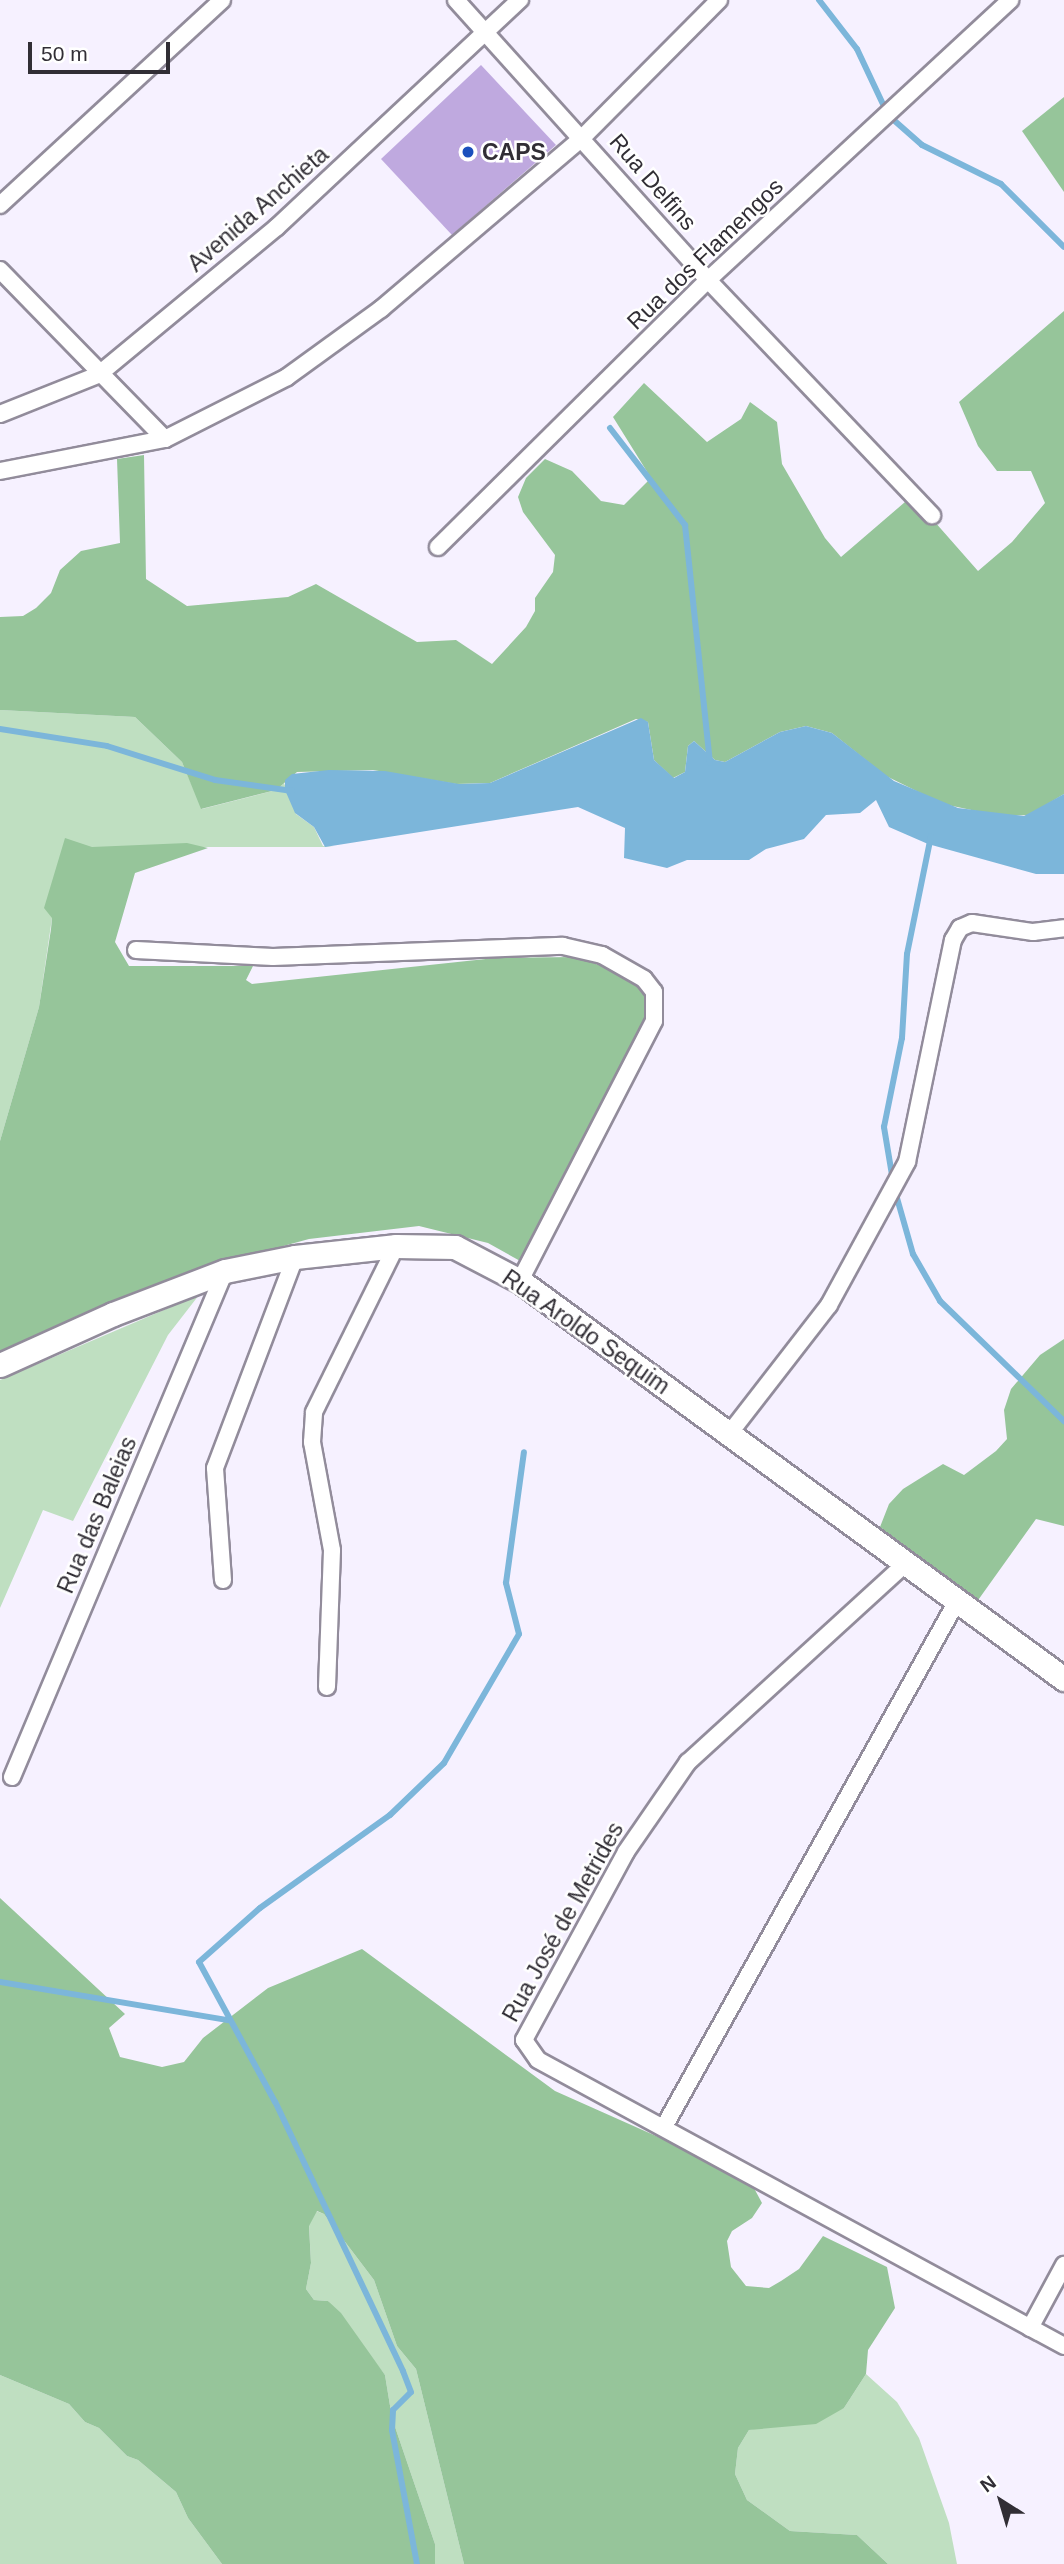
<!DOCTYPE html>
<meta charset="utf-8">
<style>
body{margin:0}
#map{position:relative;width:1064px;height:2564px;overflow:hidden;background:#f6f1ff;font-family:Helvetica,sans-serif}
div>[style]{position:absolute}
.green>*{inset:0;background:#bfdfc1}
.forest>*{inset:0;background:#96c59a}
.water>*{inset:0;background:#7cb6da}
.stream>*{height:6px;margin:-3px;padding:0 3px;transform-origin:3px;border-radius:3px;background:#7cb6da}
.building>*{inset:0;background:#bfa9df}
.roads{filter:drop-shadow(2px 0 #928c9b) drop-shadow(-2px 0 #928c9b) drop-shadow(0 2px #928c9b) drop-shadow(0 -2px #928c9b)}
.street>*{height:16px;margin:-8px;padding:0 8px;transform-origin:8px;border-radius:8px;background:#fff}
.secondary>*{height:23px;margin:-11.5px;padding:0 11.5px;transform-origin:11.5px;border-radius:11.5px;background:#fff}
.dots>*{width:19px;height:19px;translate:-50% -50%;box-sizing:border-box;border:4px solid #fff;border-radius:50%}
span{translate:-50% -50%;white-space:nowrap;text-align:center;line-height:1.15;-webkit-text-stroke:5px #fff;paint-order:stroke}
.poi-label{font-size:23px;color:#312e35;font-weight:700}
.left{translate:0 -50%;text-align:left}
.street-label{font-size:23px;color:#312e35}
.north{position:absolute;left:966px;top:2466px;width:70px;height:70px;-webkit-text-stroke:5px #fff;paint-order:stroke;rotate:323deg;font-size:19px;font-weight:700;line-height:28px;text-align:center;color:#312e35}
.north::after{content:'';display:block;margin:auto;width:24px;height:32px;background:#312e35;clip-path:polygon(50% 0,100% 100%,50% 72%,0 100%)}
.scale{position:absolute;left:28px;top:42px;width:142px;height:32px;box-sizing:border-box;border:4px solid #312e35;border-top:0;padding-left:9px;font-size:21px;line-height:24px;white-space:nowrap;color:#312e35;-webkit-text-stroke:5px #fff;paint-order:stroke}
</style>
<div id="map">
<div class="green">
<div style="clip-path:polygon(0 710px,135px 717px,182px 762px,202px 809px,276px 790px,284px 783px,296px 814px,314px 827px,323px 846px,334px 847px,92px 847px,52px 918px,39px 1007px,0 1141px)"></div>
<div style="clip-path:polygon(199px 1295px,168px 1335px,73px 1521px,43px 1510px,0 1608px,0 1380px)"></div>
<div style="clip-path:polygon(316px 2211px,324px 2214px,374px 2280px,397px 2346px,416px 2369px,464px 2564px,435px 2564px,435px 2544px,392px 2418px,385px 2375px,328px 2301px,314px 2300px,306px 2289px,311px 2263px,309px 2225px)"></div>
<div style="clip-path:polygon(866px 2374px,897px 2402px,919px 2438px,949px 2523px,957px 2564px,888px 2564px,857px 2535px,790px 2531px,747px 2500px,735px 2474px,738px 2448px,749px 2430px,844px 2408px)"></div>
<div style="clip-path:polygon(0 2375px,69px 2404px,85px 2422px,99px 2428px,127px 2456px,138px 2460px,176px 2492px,188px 2518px,222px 2564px,0 2564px)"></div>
</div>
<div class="forest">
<div style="clip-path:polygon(1064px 97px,1064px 192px,1022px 131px)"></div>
<div style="clip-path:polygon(1064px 311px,1064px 794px,1029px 815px,1000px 816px,943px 804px,886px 776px,832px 733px,806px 726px,780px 732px,725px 762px,715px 760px,694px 741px,688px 746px,685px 772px,673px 778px,654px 760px,648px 722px,636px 719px,490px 783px,456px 784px,373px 770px,297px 772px,276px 790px,201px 809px,182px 762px,135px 717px,0 710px,0 617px,23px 616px,36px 608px,51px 593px,60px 570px,81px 551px,120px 543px,117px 459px,144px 455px,146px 579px,187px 606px,288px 597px,316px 584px,417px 642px,456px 640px,492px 664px,526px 627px,535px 611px,535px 598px,553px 572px,555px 555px,523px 512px,518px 497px,526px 478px,545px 459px,572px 471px,601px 501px,624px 505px,651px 478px,613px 417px,644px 383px,707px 442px,741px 419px,750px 402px,777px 422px,782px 464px,825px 538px,841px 557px,912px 496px,978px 571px,1012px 542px,1045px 503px,1031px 471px,997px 471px,978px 446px,959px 402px)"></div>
<div style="clip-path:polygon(65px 838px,92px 847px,187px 843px,208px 848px,135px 873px,115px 942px,129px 966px,253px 966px,246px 980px,252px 984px,495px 958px,576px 957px,635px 978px,656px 1009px,522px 1262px,488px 1243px,419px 1226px,309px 1239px,184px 1273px,0 1354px,0 1141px,39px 1007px,51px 929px,52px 918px,44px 908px)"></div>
<div style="clip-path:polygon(1064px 1339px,1064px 1526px,1036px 1519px,976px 1603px,880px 1527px,889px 1504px,903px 1489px,943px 1464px,964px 1475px,996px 1451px,1007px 1439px,1004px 1410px,1011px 1389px,1040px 1355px)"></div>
<div style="clip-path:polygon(0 1898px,125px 2014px,109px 2028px,120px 2057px,162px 2067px,184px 2062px,203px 2038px,268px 1988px,362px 1949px,555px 2091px,748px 2177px,762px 2203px,752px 2218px,732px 2231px,727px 2241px,731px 2267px,746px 2286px,769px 2288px,781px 2281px,799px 2269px,823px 2236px,887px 2267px,895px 2308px,868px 2350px,866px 2374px,844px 2408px,816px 2424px,749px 2430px,738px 2448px,735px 2474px,747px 2500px,790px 2531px,857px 2535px,888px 2564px,464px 2564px,416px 2369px,397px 2346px,374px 2280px,324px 2214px,317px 2211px,309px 2226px,311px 2263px,306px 2289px,314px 2300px,328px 2301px,341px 2313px,385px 2375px,392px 2418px,435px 2544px,435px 2564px,222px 2564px,188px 2518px,176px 2492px,138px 2460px,127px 2456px,99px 2428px,85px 2422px,69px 2404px,0 2375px)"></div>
</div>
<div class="water">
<div style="clip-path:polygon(641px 718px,648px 722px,654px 760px,674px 778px,685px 772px,688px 746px,694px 741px,715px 760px,725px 762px,780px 732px,806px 726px,832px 733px,894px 781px,958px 808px,1024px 816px,1064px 794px,1064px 874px,1036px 874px,928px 844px,889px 827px,876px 800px,860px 813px,826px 815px,804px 839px,766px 849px,749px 860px,687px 860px,667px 868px,624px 858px,625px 828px,578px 807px,325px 847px,314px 827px,295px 813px,285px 790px,285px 780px,292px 774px,329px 770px,385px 771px,459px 784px,490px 783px)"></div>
</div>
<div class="stream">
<div style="left:819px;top:0;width:62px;rotate:52.2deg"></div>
<div style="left:857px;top:49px;width:73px;rotate:64.8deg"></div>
<div style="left:888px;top:115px;width:45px;rotate:41.4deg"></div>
<div style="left:922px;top:145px;width:88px;rotate:26.3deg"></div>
<div style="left:1001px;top:184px;width:89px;rotate:45deg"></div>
<div style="left:610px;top:428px;width:123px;rotate:52.3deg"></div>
<div style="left:685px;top:525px;width:239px;rotate:84deg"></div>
<div style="left:0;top:729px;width:108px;rotate:9deg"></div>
<div style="left:107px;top:746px;width:113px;rotate:17.5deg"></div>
<div style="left:215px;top:780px;width:78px;rotate:8.1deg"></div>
<div style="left:893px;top:1181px;width:55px;rotate:-99.5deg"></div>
<div style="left:884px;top:1127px;width:91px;rotate:-78.6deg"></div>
<div style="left:902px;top:1038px;width:84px;rotate:-86.6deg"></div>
<div style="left:907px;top:954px;width:120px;rotate:-78.5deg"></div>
<div style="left:895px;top:1191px;width:66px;rotate:74.1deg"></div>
<div style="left:913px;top:1254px;width:54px;rotate:60.1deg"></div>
<div style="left:940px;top:1301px;width:173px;rotate:44.1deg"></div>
<div style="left:0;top:1982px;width:231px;rotate:9.5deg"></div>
<div style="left:417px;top:2564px;width:136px;rotate:-100.6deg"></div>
<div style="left:392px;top:2430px;width:20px;rotate:-87deg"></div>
<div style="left:393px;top:2410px;width:25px;rotate:-45deg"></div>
<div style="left:411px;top:2392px;width:22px;rotate:-111deg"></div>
<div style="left:403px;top:2371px;width:298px;rotate:-115.4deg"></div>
<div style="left:275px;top:2102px;width:159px;rotate:-118.5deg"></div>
<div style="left:199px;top:1962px;width:81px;rotate:-41.5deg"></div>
<div style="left:260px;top:1908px;width:160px;rotate:-35.6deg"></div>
<div style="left:390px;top:1815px;width:75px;rotate:-43.9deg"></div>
<div style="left:444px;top:1763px;width:149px;rotate:-59.8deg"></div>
<div style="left:519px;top:1634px;width:53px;rotate:-104.3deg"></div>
<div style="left:506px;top:1583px;width:132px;rotate:-82.2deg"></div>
</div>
<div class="building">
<div style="clip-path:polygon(481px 65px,556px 145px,452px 235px,381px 159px)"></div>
</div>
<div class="roads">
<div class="street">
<div style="left:456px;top:0;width:377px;rotate:48deg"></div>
<div style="left:708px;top:280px;width:325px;rotate:46.4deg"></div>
<div style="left:0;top:205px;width:302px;rotate:-42.7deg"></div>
<div style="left:0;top:270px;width:236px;rotate:45.7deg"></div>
<div style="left:0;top:414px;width:105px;rotate:-21.7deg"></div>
<div style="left:98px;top:375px;width:232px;rotate:-39.6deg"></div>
<div style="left:277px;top:227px;width:333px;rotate:-43.1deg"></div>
<div style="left:0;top:471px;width:168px;rotate:-11deg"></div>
<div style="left:165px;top:439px;width:137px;rotate:-26.9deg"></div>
<div style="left:287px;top:377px;width:116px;rotate:-35.9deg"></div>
<div style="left:381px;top:309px;width:265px;rotate:-40.4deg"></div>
<div style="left:583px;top:137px;width:193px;rotate:-45.2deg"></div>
<div style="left:438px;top:547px;width:380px;rotate:-44.7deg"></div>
<div style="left:708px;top:280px;width:412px;rotate:-42.8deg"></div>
<div style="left:136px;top:950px;width:137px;rotate:2.9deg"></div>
<div style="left:273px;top:957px;width:290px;rotate:-2.2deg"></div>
<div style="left:563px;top:946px;width:40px;rotate:13deg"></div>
<div style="left:602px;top:955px;width:48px;rotate:29.7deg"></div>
<div style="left:644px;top:979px;width:16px;rotate:52deg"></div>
<div style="left:654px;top:992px;width:29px;rotate:90deg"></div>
<div style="left:654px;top:1021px;width:292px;rotate:117.3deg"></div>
<div style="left:729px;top:1434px;width:163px;rotate:-52.2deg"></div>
<div style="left:829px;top:1305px;width:163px;rotate:-61.4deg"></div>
<div style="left:907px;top:1162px;width:227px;rotate:-78.3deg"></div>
<div style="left:953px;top:940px;width:14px;rotate:-60deg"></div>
<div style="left:960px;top:928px;width:13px;rotate:-23deg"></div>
<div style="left:972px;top:923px;width:62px;rotate:8.4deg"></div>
<div style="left:1033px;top:932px;width:31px;rotate:-7deg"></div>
<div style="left:905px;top:1564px;width:294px;rotate:137.6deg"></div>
<div style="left:688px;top:1762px;width:109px;rotate:124.6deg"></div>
<div style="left:626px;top:1852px;width:214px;rotate:118.5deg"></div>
<div style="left:524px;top:2040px;width:24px;rotate:55deg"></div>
<div style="left:538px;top:2060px;width:599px;rotate:28.53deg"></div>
<div style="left:223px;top:1580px;width:112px;rotate:-94.1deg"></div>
<div style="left:215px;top:1468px;width:226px;rotate:-69.2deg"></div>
<div style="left:327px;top:1687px;width:137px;rotate:-87.9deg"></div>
<div style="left:332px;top:1550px;width:110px;rotate:-100.5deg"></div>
<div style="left:312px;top:1442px;width:30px;rotate:-86deg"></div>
<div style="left:314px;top:1412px;width:185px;rotate:-63.7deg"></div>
<div style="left:12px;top:1777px;width:549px;rotate:-67.17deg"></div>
<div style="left:665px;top:2125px;width:600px;rotate:-60.87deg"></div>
<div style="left:1030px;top:2328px;width:72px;rotate:-61.6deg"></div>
</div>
<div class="secondary">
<div style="left:0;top:1365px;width:124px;rotate:-24.3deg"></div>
<div style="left:113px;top:1314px;width:120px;rotate:-21deg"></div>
<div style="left:225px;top:1271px;width:71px;rotate:-11.3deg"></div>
<div style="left:295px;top:1257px;width:102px;rotate:-6.2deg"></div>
<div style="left:396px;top:1246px;width:59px;rotate:1deg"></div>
<div style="left:455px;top:1247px;width:73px;rotate:27.6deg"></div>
<div style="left:520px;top:1281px;width:674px;rotate:36.19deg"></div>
</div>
</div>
<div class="dots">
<div style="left:468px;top:152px;background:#1b50bd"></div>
</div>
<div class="poi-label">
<span class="left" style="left:482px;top:152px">CAPS</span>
</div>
<div class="street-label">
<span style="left:653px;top:182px;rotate:49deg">Rua Delfins</span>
<span style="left:258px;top:209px;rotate:-41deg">Avenida Anchieta</span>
<span style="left:705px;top:254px;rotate:-44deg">Rua dos Flamengos</span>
<span style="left:586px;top:1332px;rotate:35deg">Rua Aroldo Sequim</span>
<span style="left:97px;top:1515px;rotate:-67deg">Rua das Baleias</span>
<span style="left:563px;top:1922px;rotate:-61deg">Rua José de Metrides</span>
</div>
<div class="north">N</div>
<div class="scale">50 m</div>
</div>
